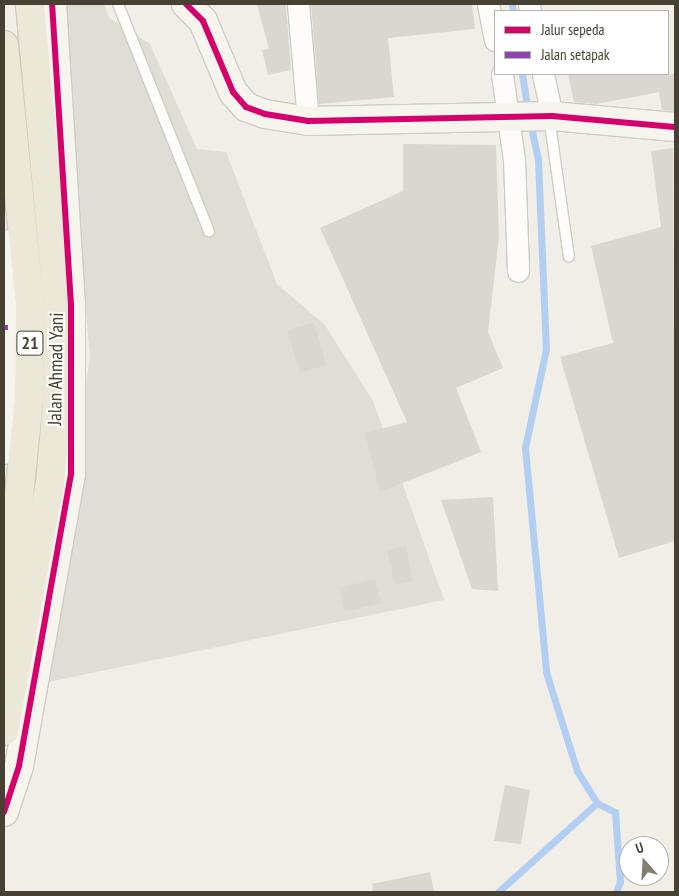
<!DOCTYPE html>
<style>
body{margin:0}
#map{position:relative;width:679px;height:896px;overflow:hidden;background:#f0eee7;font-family:"PT Sans Narrow",sans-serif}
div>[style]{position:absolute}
.industrial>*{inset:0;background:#e0ddd5}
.stream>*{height:7px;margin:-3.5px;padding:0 3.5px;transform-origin:3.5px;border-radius:3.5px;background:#b2cef3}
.building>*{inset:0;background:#d9d7cf}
.roads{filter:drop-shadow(1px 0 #ceccc4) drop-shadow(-1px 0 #ceccc4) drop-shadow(0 1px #ceccc4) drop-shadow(0 -1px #ceccc4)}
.lane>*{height:10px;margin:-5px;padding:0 5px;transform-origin:5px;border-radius:5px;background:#fdfcfb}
.street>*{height:21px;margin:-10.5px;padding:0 10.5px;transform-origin:10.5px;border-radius:10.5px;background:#fdfcfb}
.secondary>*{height:28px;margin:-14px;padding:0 14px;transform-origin:14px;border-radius:14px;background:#f6f5ed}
.highway>*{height:28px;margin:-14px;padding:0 14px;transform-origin:14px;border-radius:14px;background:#ece8d7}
.quiet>*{height:5px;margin-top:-2.5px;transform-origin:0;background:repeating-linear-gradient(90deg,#8e44ad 0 10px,transparent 0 15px)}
.cycleway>*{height:6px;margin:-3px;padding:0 3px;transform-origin:3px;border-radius:3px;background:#d6006c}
span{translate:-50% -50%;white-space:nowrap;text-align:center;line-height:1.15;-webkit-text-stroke:4px #fff;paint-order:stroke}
.shield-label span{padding:1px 4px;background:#fff;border:1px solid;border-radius:4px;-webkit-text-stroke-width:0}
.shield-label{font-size:18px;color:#464132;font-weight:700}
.street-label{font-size:19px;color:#464132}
.frame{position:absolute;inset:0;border:5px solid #464132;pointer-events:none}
.legend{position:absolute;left:494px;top:10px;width:175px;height:65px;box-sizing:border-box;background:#fff;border:1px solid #b5b3ad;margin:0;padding:6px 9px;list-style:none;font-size:15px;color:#464132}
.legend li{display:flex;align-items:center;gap:10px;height:25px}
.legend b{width:25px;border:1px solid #b5b3ad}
.north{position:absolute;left:619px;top:836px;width:50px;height:50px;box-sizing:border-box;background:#fff;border:1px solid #b5b3ad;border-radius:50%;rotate:341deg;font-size:14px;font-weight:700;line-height:20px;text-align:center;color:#464132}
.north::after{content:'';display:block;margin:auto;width:18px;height:22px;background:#827e71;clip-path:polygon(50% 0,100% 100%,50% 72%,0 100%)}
</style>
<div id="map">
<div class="industrial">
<div style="clip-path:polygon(58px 4px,104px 4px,109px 18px,150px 44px,197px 149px,226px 152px,277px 284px,325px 325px,373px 401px,444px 600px,43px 683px,90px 356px)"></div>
</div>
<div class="stream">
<div style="left:512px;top:4px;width:7px;rotate:82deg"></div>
<div style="left:522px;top:74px;width:37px;rotate:81deg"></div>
<div style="left:530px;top:122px;width:39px;rotate:78deg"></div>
<div style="left:538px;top:160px;width:189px;rotate:87.6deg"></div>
<div style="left:546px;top:349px;width:101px;rotate:102deg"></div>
<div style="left:525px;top:448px;width:225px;rotate:84.6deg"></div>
<div style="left:546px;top:672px;width:104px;rotate:72.6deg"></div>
<div style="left:577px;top:771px;width:38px;rotate:58deg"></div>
<div style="left:597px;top:803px;width:20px;rotate:27deg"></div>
<div style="left:615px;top:812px;width:70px;rotate:85.9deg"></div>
<div style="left:620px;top:882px;width:11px;rotate:112deg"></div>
<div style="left:498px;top:892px;width:133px;rotate:-42deg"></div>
</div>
<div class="building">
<div style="clip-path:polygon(257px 4px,286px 4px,291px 70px,268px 75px,262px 50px,269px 49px)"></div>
<div style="clip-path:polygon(311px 4px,472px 4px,475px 29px,388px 38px,394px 97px,319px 104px)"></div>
<div style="clip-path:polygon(568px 74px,675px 74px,675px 111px,662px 110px,659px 92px,597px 104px,574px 102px)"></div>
<div style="clip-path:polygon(403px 144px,496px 145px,499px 236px,488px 332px,503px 368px,456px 388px,481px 452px,380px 492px,365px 433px,407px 422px,320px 228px,403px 191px)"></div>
<div style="clip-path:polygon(673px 148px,675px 541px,619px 558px,560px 357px,613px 343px,591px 246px,661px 227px,651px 151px)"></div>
<div style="clip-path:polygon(314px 322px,326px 365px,300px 373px,287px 330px)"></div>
<div style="clip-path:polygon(493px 497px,498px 591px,472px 589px,441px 500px)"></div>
<div style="clip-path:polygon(406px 546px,413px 581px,395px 585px,387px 550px)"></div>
<div style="clip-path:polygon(375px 579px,381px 603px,345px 612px,339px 588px)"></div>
<div style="clip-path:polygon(505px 785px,530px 790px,521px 844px,494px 841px)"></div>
<div style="clip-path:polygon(430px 872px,434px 892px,373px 892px,372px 884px)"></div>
</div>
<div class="roads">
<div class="lane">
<div style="left:118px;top:4px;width:245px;rotate:68.2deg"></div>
<div style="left:549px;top:117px;width:141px;rotate:81.9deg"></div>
</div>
<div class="street">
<div style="left:298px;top:4px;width:117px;rotate:85.1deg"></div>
<div style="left:488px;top:4px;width:37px;rotate:79deg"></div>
<div style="left:529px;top:4px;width:7px;rotate:82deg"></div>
<div style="left:502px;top:74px;width:87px;rotate:82.1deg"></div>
<div style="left:514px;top:160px;width:111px;rotate:87.9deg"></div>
<div style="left:543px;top:74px;width:43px;rotate:77.9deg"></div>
</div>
<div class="secondary">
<div style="left:186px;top:4px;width:24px;rotate:45deg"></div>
<div style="left:203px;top:21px;width:77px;rotate:67.1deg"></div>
<div style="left:233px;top:92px;width:20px;rotate:49deg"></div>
<div style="left:246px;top:107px;width:20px;rotate:20deg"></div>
<div style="left:265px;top:114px;width:44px;rotate:9.2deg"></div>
<div style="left:308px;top:121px;width:244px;rotate:-1.2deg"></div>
<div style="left:552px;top:116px;width:123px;rotate:5.1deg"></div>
<div style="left:4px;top:244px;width:48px;rotate:85.2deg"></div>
<div style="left:8px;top:292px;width:158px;rotate:91.5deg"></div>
<div style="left:4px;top:812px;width:48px;rotate:-71.9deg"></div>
<div style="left:19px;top:766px;width:298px;rotate:-79.9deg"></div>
<div style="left:71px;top:473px;width:168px;rotate:-90deg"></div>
<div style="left:71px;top:305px;width:302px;rotate:-93.6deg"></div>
</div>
<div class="highway">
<div style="left:4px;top:45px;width:263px;rotate:84.3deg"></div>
<div style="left:30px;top:307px;width:92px;rotate:90.6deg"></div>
<div style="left:29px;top:399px;width:243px;rotate:95.9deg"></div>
<div style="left:4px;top:731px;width:251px;rotate:-79.5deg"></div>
<div style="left:50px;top:484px;width:80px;rotate:-85deg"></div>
<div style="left:57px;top:404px;width:97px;rotate:-89.4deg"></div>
<div style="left:58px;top:307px;width:304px;rotate:-95.3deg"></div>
</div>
</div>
<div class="quiet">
<div style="left:4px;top:327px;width:4px"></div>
</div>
<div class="cycleway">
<div style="left:186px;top:4px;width:24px;rotate:45deg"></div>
<div style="left:203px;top:21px;width:77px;rotate:67.1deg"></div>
<div style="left:233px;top:92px;width:20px;rotate:49deg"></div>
<div style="left:246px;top:107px;width:20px;rotate:20deg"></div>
<div style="left:265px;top:114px;width:44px;rotate:9.2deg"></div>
<div style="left:308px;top:121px;width:244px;rotate:-1.2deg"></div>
<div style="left:552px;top:116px;width:123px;rotate:5.1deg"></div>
<div style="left:4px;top:812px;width:48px;rotate:-71.9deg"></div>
<div style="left:19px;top:766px;width:298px;rotate:-79.9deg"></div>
<div style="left:71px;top:473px;width:168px;rotate:-90deg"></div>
<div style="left:71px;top:305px;width:302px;rotate:-93.6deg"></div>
</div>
<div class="shield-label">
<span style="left:30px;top:343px">21</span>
</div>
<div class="street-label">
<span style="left:56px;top:369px;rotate:-89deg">Jalan Ahmad Yani</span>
</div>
<div class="frame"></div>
<ul class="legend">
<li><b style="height:6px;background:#d6006c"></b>Jalur sepeda</li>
<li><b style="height:6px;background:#8e44ad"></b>Jalan setapak</li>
</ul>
<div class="north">U</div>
</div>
